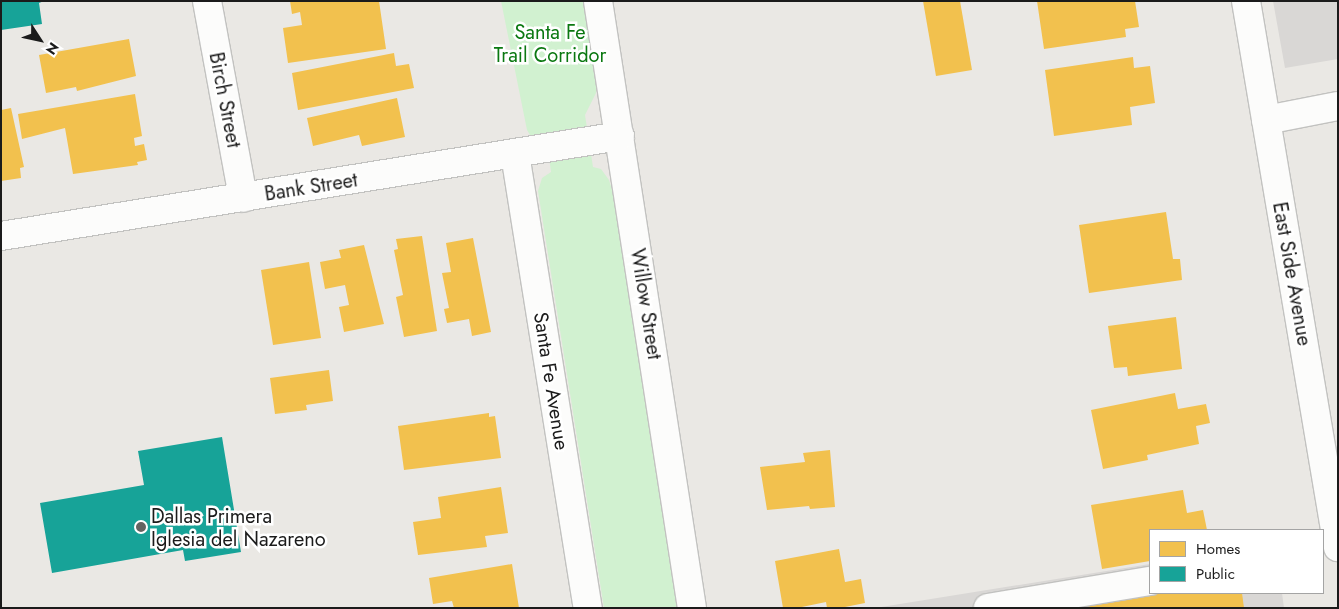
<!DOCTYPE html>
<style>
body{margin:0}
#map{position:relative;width:1339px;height:609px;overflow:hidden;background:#eae8e4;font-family:Jost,sans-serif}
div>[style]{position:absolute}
.residential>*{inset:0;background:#d9d7d5}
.park>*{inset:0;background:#d1f1d0}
.homes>*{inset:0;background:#f2c14e}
.public>*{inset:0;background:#17a398}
.roads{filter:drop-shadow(1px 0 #c2c2c0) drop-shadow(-1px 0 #c2c2c0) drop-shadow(0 1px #c2c2c0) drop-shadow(0 -1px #c2c2c0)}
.minor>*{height:28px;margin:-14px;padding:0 14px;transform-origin:14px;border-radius:14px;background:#fcfcfb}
.dots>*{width:14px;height:14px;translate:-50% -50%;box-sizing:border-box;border:2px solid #fff;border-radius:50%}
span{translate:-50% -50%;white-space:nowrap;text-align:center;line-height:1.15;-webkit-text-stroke:5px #fff;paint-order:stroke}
.park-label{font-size:20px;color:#0b7811}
.street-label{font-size:20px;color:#1b1b1b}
.poi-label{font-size:20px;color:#1b1b1b}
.left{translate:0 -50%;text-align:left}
.frame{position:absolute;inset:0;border:2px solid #1b1b1b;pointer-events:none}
.legend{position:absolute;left:1149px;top:529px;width:175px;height:65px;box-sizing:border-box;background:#fff;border:1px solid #a4a4a4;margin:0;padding:6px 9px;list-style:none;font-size:15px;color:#1b1b1b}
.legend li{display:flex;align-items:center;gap:10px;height:25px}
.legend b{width:25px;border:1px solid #a4a4a4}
.north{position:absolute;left:15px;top:15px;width:50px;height:50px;-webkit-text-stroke:4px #fff;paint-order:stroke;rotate:125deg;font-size:14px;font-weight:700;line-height:20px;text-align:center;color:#1b1b1b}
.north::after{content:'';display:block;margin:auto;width:18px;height:22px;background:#1b1b1b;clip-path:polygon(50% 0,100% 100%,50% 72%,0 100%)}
</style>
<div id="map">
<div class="residential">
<div style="clip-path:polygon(1273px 1px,1338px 1px,1338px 59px,1285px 68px)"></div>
<div style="clip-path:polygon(1150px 564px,1150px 593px,1282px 593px,1284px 608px,875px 608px)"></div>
</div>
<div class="park">
<div style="clip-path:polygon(501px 1px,584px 1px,597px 82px,596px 93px,585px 115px,593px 167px,601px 169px,609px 180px,614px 196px,677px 608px,604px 608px,538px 191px,542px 178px,551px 172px,546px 134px,536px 137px,530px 135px,527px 130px)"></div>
</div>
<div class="homes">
<div style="clip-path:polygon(290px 1px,379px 1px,386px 49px,288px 63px,283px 28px,302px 25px,300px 12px,292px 14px)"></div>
<div style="clip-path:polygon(923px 1px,960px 1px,972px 70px,936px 76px)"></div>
<div style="clip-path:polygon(1037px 1px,1135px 1px,1139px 27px,1125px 29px,1126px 37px,1044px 49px)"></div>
<div style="clip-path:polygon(129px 39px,136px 76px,77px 91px,76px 87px,46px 93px,39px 55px)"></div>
<div style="clip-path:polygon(394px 53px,396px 66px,409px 64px,414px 88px,298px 110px,292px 73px)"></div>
<div style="clip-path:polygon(1133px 57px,1134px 68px,1150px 66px,1155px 103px,1130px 107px,1132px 125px,1054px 136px,1045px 70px)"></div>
<div style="clip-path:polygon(135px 94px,142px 136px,134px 138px,135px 146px,144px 144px,147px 160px,137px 162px,138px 165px,73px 174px,65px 128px,22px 139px,18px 114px)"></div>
<div style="clip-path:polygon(397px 98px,405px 137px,362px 146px,359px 135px,313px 146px,307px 118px)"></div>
<div style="clip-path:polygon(11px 108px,24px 167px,20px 168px,21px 178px,1px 181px,1px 110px)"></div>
<div style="clip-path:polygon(1166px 212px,1173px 259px,1180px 259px,1182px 280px,1089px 293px,1079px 225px)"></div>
<div style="clip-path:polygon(422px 236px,437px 331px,404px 337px,396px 297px,403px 295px,394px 250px,398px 249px,396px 239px)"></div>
<div style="clip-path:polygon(473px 238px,491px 332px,472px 336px,469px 319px,447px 323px,444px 309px,449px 308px,442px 273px,451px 272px,446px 243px)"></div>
<div style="clip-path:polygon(364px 245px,384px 324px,344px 332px,339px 307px,349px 305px,345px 285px,325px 289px,320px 262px,341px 258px,339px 250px)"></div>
<div style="clip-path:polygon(309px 262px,321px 338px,273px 345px,261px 270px)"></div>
<div style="clip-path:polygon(1176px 317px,1182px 369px,1128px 376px,1127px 367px,1114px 368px,1108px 326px)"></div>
<div style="clip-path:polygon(329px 370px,333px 401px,306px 405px,307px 410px,275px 414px,270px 378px)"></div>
<div style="clip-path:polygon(1175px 393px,1178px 409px,1206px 404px,1210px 423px,1196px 426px,1199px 444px,1147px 455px,1148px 460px,1103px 469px,1091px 410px)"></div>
<div style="clip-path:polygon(489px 413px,489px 417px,495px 416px,501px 458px,404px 470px,398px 426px)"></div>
<div style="clip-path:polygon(830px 450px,835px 507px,810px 509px,809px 506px,767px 510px,760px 467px,805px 462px,803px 453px)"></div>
<div style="clip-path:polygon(501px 487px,508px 533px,485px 536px,487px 547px,418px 555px,413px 522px,441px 518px,438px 497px)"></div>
<div style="clip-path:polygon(1183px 490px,1187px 513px,1203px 510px,1207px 530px,1150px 530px,1150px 561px,1102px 569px,1091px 505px)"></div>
<div style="clip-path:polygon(839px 549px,845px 582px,861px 579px,865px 603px,840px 608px,827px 608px,826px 602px,797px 608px,783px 608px,775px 561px)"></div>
<div style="clip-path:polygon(512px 564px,519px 608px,454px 608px,452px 601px,433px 604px,429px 578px)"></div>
<div style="clip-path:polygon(1150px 593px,1242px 593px,1244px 608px,1056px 608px)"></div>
</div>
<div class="public">
<div style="clip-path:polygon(1px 1px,44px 1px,39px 3px,42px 24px,1px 30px)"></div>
<div style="clip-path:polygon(222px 437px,241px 552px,185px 561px,183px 550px,52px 573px,40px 503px,144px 485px,138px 451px)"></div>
</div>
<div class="roads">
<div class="minor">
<div style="left:207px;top:1px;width:200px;rotate:79.6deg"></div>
<div style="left:598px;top:1px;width:614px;rotate:81.2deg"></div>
<div style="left:1246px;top:1px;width:554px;rotate:80.44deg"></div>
<div style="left:1266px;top:120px;width:73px;rotate:-11deg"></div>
<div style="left:515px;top:154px;width:460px;rotate:80.9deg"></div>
<div style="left:1px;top:236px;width:627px;rotate:-9.18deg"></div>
<div style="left:988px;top:608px;width:164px;rotate:-9.5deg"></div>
</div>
</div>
<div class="dots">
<div style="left:141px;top:527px;background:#636361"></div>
</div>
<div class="park-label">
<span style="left:550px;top:44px">Santa Fe<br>Trail Corridor</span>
</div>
<div class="street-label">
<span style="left:225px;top:100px;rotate:79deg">Birch Street</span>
<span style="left:311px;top:187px;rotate:-9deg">Bank Street</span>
<span style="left:1292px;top:274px;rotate:80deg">East Side Avenue</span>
<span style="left:646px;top:304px;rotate:81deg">Willow Street</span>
<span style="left:551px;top:381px;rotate:81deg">Santa Fe Avenue</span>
</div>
<div class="poi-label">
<span class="left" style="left:151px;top:528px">Dallas Primera<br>Iglesia del Nazareno</span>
</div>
<div class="frame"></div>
<ul class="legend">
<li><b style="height:14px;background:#f2c14e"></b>Homes</li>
<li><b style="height:14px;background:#17a398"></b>Public</li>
</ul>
<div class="north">N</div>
</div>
